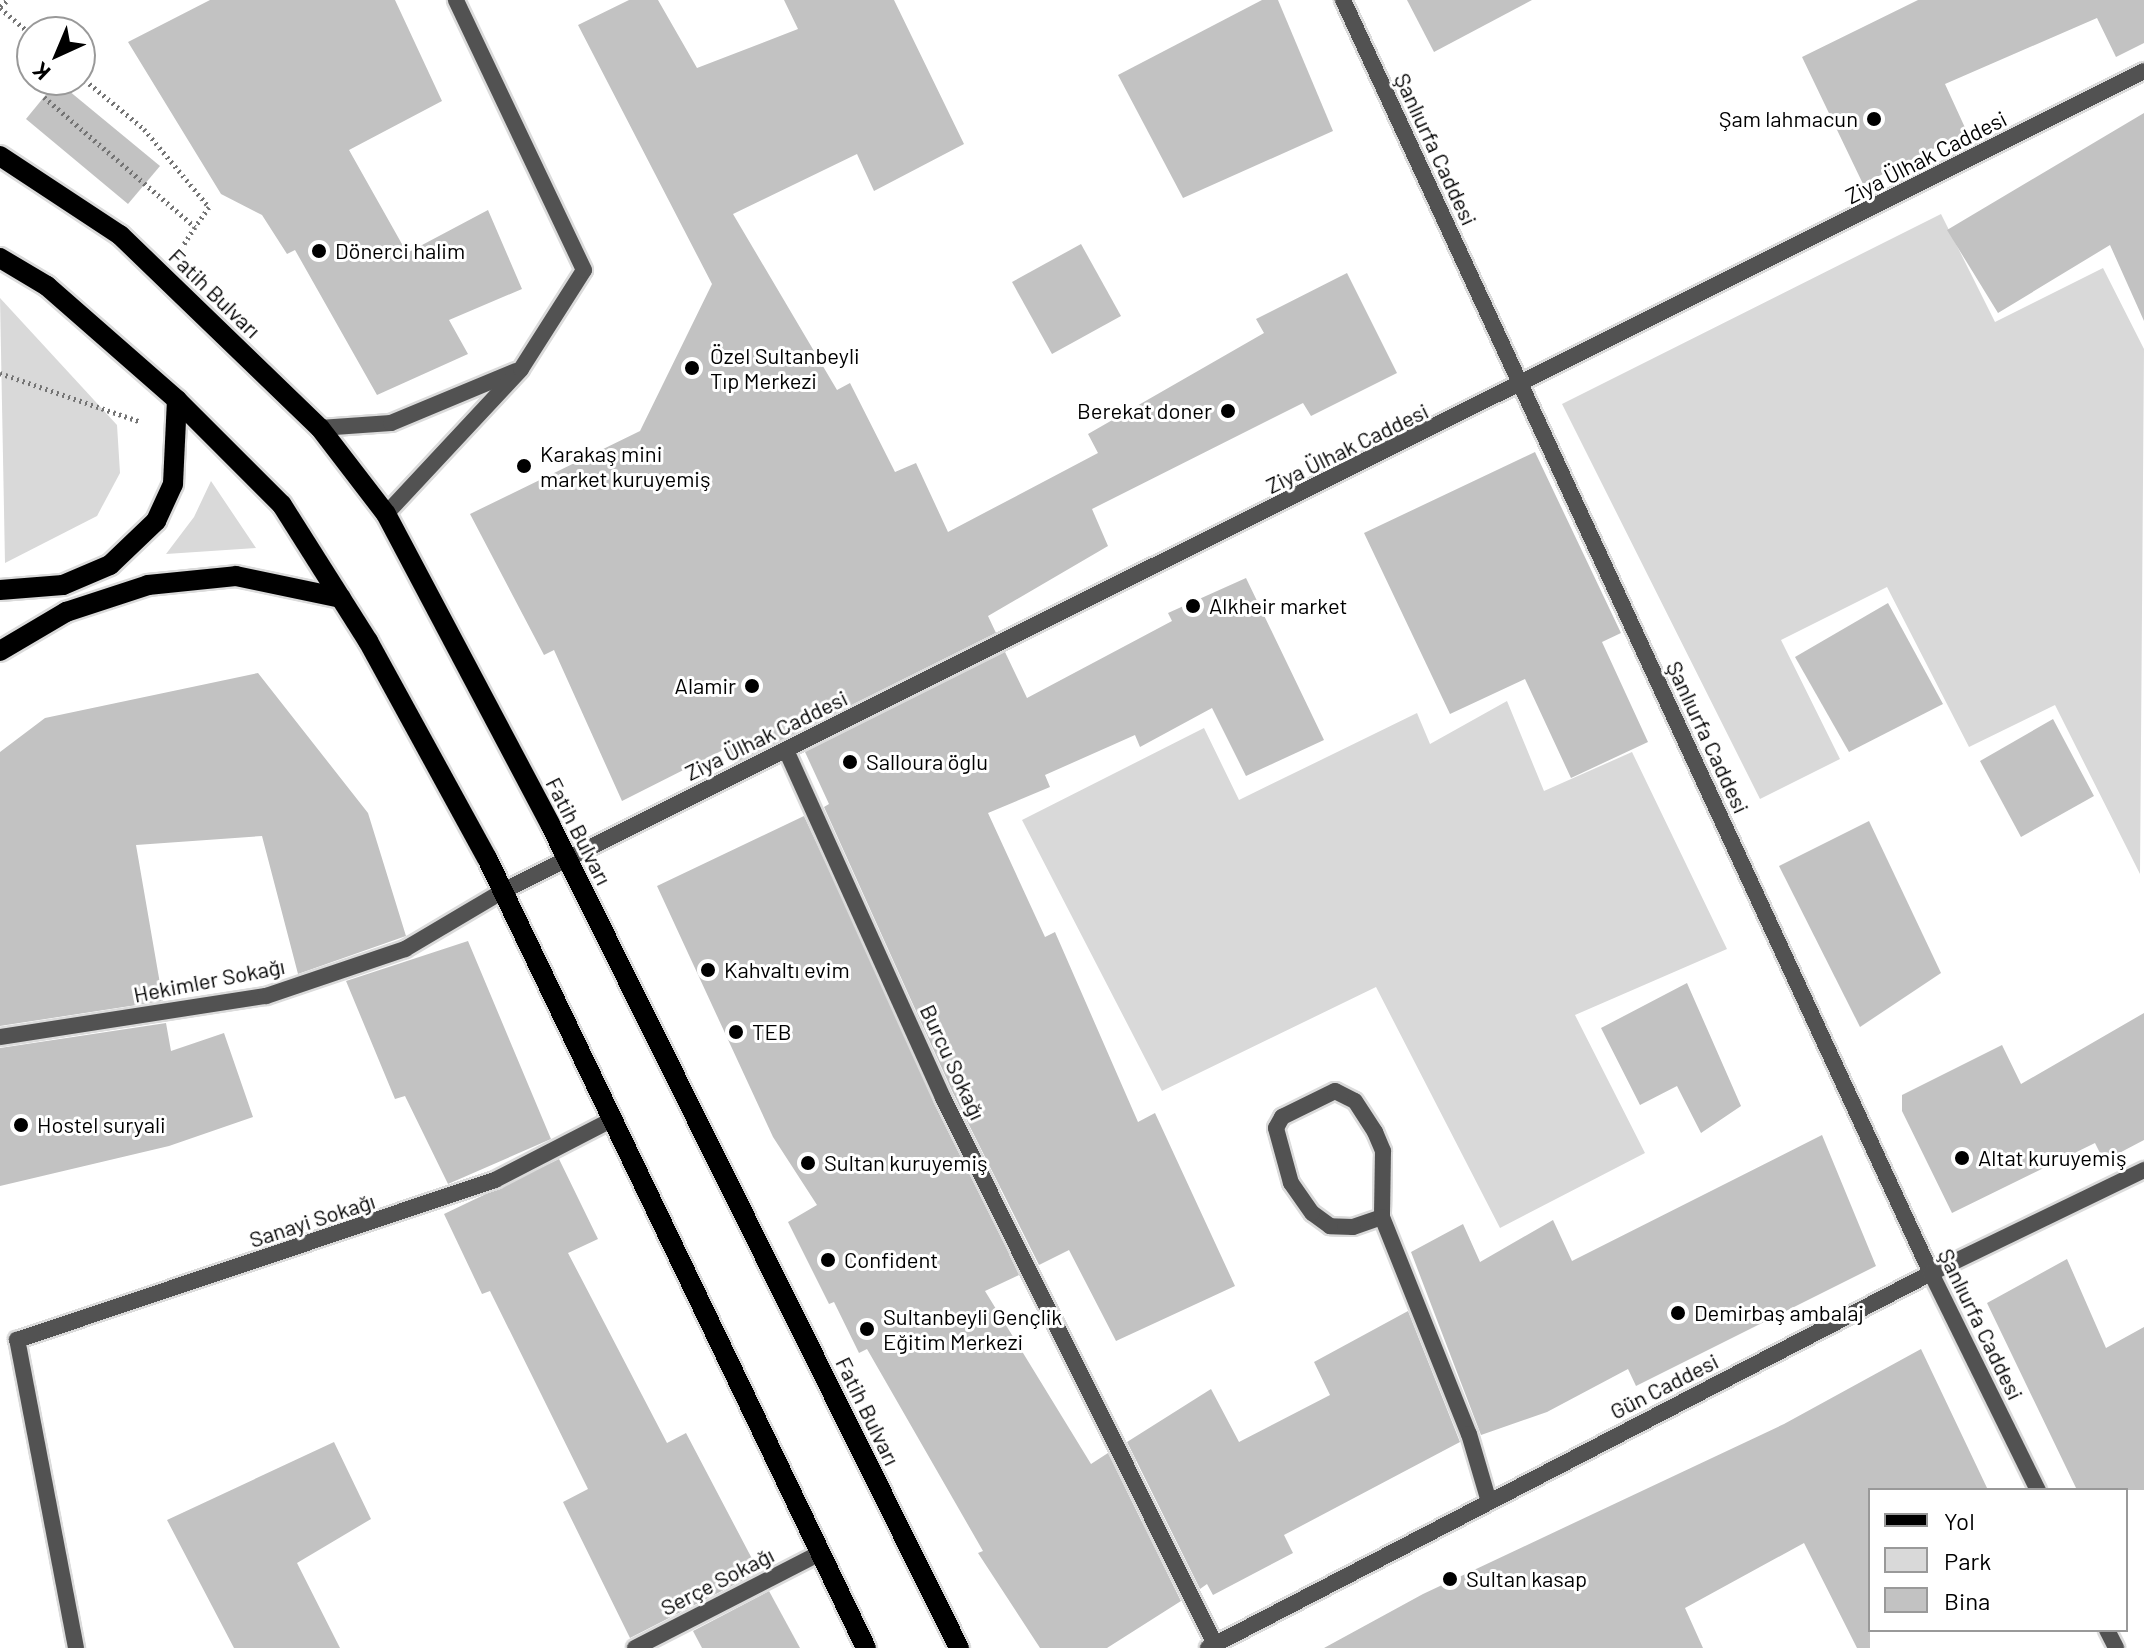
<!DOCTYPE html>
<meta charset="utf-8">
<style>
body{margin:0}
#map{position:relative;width:2144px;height:1648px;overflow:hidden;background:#fff;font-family:Barlow,sans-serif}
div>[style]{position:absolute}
.green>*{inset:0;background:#d9d9d9}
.building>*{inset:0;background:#c2c2c2}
.path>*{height:5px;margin-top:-2.5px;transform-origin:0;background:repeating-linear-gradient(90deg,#747474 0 2px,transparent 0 6px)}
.roads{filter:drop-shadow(2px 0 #dbdbdb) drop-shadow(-2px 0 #dbdbdb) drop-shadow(0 2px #dbdbdb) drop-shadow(0 -2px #dbdbdb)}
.service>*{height:16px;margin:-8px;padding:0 8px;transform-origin:8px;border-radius:8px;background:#525252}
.minor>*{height:16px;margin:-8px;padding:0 8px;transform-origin:8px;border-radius:8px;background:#525252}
.tertiary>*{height:16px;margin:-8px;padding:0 8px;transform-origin:8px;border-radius:8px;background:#525252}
.primary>*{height:20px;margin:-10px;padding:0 10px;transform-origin:10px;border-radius:10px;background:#000}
.dots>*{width:22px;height:22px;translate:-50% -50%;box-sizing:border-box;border:4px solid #fff;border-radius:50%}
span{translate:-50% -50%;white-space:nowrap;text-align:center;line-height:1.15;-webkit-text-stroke:6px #fff;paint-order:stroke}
.poi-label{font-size:22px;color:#000}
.right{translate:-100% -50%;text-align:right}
.left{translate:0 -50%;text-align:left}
.street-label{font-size:22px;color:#000}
.legend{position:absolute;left:1868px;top:1488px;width:260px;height:144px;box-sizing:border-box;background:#fff;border:2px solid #999;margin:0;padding:10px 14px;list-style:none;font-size:24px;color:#000}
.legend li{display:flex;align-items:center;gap:16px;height:40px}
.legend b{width:40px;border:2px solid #999}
.north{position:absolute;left:16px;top:16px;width:80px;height:80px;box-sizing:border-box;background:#fff;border:2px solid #999;border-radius:50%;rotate:224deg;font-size:22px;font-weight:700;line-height:32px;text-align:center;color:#000}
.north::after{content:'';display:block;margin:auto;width:28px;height:36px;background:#000;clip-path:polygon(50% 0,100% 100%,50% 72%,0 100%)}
</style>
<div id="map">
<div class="green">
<div style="clip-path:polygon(1941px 214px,1995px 322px,2103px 268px,2144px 349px,2140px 874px,2055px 705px,1969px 747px,1887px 587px,1781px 640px,1840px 759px,1760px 799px,1562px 404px)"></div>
<div style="clip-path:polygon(0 298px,117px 425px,120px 473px,97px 516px,5px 563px)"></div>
<div style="clip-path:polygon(211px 481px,256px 548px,166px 554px,194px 517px)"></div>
<div style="clip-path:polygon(1507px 701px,1544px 791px,1632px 752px,1727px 949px,1575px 1015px,1645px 1153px,1500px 1228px,1376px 987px,1162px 1091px,1022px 820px,1204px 728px,1239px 800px,1417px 713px,1430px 744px)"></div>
</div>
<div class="building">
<div style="clip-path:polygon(210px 0,395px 0,442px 101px,349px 150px,407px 253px,488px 210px,522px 289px,449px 320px,468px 354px,377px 395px,295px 250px,287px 254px,262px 215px,221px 194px,128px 42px)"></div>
<div style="clip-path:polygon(629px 0,658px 0,697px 68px,798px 29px,784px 0,894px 0,964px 144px,874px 191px,857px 154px,733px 214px,837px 390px,850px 383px,895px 472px,916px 463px,948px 532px,1098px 453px,1088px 434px,1264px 333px,1256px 319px,1347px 273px,1397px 373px,1311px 416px,1303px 403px,1092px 509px,1108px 546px,988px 616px,996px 633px,735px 763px,727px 748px,622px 801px,554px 650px,544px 655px,470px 514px,640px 431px,712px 284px,578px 25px)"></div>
<div style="clip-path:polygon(1262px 0,1278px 0,1333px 131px,1183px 198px,1118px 75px)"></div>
<div style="clip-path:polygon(1407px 0,1532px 0,1434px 52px)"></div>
<div style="clip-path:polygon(1918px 0,2144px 0,2144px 43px,2116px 57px,2097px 18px,1945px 84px,1967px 132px,1863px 184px,1802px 57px)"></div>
<div style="clip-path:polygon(57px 81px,160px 166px,128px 204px,26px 119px)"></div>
<div style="clip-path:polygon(2144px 113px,2144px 321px,2110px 245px,1998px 313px,1947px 230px)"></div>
<div style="clip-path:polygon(1081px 244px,1121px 316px,1052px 354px,1012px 282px)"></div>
<div style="clip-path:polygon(1535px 452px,1621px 633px,1602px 642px,1648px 742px,1571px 778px,1525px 679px,1450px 714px,1364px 533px)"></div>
<div style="clip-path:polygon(1246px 578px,1324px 740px,1246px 776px,1212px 708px,1140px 747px,1135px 735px,1045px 775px,1050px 787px,988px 813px,1045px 937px,1055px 932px,1138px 1122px,1155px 1113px,1235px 1286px,1116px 1341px,1069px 1250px,1039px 1265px,953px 1093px,824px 807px,829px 804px,805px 752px,1005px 652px,1027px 698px,1172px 621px,1168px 613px)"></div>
<div style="clip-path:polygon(1888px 603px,1943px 704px,1849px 752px,1795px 657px)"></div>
<div style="clip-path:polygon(258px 673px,368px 813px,406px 936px,298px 974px,262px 836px,136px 845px,163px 1001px,0 1026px,0 752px,45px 718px)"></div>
<div style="clip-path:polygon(2053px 719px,2094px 796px,2021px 837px,1980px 761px)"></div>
<div style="clip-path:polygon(804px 816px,1019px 1275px,985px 1291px,1091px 1464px,1108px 1453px,1181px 1601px,1107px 1648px,1040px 1648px,978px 1553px,983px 1551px,867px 1349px,859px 1353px,834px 1302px,829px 1304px,788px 1222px,817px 1205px,773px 1137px,657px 886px)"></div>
<div style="clip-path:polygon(1869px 821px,1941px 973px,1860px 1027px,1779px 866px)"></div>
<div style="clip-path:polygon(468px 941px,551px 1139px,448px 1184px,405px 1096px,395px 1099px,346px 981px)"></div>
<div style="clip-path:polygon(1687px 983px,1741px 1106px,1701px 1133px,1677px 1086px,1640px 1105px,1601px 1028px)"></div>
<div style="clip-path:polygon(2144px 1013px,2144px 1140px,2104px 1161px,2095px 1143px,1952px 1213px,1902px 1111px,1902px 1095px,2002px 1045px,2021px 1084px)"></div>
<div style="clip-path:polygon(166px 1023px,171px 1051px,224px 1033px,253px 1117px,169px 1146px,0 1186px,0 1048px)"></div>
<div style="clip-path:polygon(1822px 1135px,1876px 1266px,1636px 1386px,1628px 1369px,1547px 1412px,1481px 1435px,1411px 1252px,1463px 1224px,1480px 1262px,1553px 1220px,1572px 1261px)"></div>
<div style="clip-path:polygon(559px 1159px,598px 1239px,568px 1253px,667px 1443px,686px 1433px,759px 1572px,630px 1638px,563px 1502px,588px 1489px,490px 1291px,482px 1294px,444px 1214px)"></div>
<div style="clip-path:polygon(2067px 1259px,2106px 1348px,2144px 1327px,2144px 1490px,2077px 1490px,1987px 1303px)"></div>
<div style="clip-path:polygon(1408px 1311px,1460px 1442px,1284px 1535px,1293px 1553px,1213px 1595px,1207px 1584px,1200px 1589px,1127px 1442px,1211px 1389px,1239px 1442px,1330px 1395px,1314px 1362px)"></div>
<div style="clip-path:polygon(1921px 1349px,1988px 1490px,1870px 1490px,1870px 1648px,1857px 1648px,1804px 1543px,1685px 1608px,1703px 1648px,1324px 1648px,1423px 1594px,1784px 1424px)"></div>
<div style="clip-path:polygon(334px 1442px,371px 1519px,297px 1563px,340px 1648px,234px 1648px,167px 1520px)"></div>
<div style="clip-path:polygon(769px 1591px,800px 1648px,702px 1648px,693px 1631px)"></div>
</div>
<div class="path">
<div style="left:0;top:6px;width:10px;rotate:-37deg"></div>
<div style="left:0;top:8px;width:42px;rotate:40.2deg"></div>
<div style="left:80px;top:76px;width:83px;rotate:39.6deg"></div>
<div style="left:144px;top:129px;width:102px;rotate:50.2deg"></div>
<div style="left:209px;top:207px;width:24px;rotate:125deg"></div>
<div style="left:44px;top:97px;width:199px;rotate:40.7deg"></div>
<div style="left:195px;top:227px;width:24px;rotate:123deg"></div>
<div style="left:0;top:373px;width:147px;rotate:19.1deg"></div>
</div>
<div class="roads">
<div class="service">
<div style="left:1382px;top:1217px;width:31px;rotate:161deg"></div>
<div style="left:1353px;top:1227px;width:23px;rotate:-178deg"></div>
<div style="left:1330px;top:1226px;width:22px;rotate:-144deg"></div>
<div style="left:1312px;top:1213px;width:37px;rotate:-125deg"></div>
<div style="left:1291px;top:1183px;width:57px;rotate:-105.3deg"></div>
<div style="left:1276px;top:1128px;width:13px;rotate:-61deg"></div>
<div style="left:1282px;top:1117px;width:59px;rotate:-26.1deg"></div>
<div style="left:1335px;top:1091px;width:22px;rotate:27deg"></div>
<div style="left:1355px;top:1101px;width:37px;rotate:57deg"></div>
<div style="left:1375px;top:1132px;width:21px;rotate:67deg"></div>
<div style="left:1383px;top:1151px;width:66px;rotate:90.9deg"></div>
<div style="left:1382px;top:1217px;width:234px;rotate:68.2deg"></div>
<div style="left:1469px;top:1434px;width:71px;rotate:73.6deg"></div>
</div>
<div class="minor">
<div style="left:320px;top:428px;width:71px;rotate:-4deg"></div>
<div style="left:391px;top:423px;width:135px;rotate:-22.6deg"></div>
<div style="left:386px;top:514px;width:198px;rotate:-47deg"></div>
<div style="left:521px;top:369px;width:117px;rotate:-57.5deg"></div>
<div style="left:584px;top:270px;width:299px;rotate:-115.4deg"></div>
<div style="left:786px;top:750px;width:382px;rotate:65.7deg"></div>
<div style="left:943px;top:1098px;width:614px;rotate:63.52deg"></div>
<div style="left:0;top:1037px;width:269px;rotate:-8.8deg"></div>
<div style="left:266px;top:996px;width:147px;rotate:-18.7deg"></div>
<div style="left:405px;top:949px;width:114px;rotate:-30.6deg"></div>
<div style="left:503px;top:891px;width:1834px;rotate:-26.55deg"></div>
<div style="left:76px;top:1648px;width:314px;rotate:-100.8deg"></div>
<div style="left:17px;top:1340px;width:504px;rotate:-18.51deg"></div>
<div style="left:495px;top:1180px;width:131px;rotate:-27.3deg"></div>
<div style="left:635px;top:1648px;width:208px;rotate:-27.2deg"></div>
<div style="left:1208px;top:1648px;width:814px;rotate:-27.41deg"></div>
<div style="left:1931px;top:1273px;width:237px;rotate:-25.8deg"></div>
</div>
<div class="tertiary">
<div style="left:1343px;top:0;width:1402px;rotate:65.21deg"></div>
<div style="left:1931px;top:1273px;width:242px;rotate:63.8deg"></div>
<div style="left:2107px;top:1630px;width:20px;rotate:63deg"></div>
</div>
<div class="primary">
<div style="left:0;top:156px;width:144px;rotate:33.4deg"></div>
<div style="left:120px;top:235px;width:278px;rotate:44deg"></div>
<div style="left:320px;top:428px;width:108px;rotate:52.5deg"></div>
<div style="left:386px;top:514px;width:351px;rotate:62.1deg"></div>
<div style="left:550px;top:824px;width:920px;rotate:63.6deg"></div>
<div style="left:0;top:258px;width:55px;rotate:30.8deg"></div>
<div style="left:47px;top:286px;width:173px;rotate:41.2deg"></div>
<div style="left:177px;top:400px;width:148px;rotate:45deg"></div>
<div style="left:282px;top:505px;width:161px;rotate:57.7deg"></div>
<div style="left:368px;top:641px;width:247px;rotate:61.3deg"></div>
<div style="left:487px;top:858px;width:876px;rotate:64.37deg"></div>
<div style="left:0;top:590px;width:63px;rotate:-4.5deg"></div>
<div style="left:63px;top:585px;width:51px;rotate:-23.1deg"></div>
<div style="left:110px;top:565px;width:64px;rotate:-43.7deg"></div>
<div style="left:156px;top:521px;width:41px;rotate:-65.3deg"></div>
<div style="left:173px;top:484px;width:84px;rotate:-87.3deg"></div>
<div style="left:0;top:651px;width:77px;rotate:-30.6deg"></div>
<div style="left:66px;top:612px;width:86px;rotate:-18.2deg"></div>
<div style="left:148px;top:585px;width:88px;rotate:-5.8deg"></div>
<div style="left:236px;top:576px;width:107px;rotate:11.8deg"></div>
</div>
</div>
<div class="dots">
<div style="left:1874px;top:119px;background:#000"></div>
<div style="left:319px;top:251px;background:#000"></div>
<div style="left:692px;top:368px;background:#000"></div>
<div style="left:1228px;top:411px;background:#000"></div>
<div style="left:524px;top:466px;background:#000"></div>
<div style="left:1193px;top:606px;background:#000"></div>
<div style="left:752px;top:686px;background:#000"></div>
<div style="left:850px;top:762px;background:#000"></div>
<div style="left:708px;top:970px;background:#000"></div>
<div style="left:736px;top:1032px;background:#000"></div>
<div style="left:21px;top:1125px;background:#000"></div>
<div style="left:1962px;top:1158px;background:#000"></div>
<div style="left:808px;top:1163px;background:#000"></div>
<div style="left:828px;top:1260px;background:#000"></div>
<div style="left:1678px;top:1313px;background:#000"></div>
<div style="left:867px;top:1329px;background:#000"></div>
<div style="left:1450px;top:1579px;background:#000"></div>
</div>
<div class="poi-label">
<span class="right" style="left:1858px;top:119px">Şam lahmacun</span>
<span class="left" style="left:335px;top:251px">Dönerci halim</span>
<span class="left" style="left:710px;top:368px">Özel Sultanbeyli<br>Tıp Merkezi</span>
<span class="right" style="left:1212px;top:411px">Berekat doner</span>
<span class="left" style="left:540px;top:466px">Karakaş mini<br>market kuruyemiş</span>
<span class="left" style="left:1209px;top:606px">Alkheir market</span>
<span class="right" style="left:736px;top:686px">Alamir</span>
<span class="left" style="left:866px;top:762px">Salloura öglu</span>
<span class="left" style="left:724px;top:970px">Kahvaltı evim</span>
<span class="left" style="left:752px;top:1032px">TEB</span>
<span class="left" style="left:37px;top:1125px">Hostel suryali</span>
<span class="left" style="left:1978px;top:1158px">Altat kuruyemiş</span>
<span class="left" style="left:824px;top:1163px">Sultan kuruyemiş</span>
<span class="left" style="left:844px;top:1260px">Confident</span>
<span class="left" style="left:1694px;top:1313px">Demirbaş ambalaj</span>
<span class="left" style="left:883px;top:1329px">Sultanbeyli Gençlik<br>Eğitim Merkezi</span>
<span class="left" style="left:1466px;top:1579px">Sultan kasap</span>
</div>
<div class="street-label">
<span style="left:1436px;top:149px;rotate:65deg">Şanlıurfa Caddesi</span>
<span style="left:1926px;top:157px;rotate:-27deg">Ziya Ülhak Caddesi</span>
<span style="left:215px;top:293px;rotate:44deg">Fatih Bulvarı</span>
<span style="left:1347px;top:448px;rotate:-26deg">Ziya Ülhak Caddesi</span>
<span style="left:766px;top:735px;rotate:-26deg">Ziya Ülhak Caddesi</span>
<span style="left:1708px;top:737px;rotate:65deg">Şanlıurfa Caddesi</span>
<span style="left:579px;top:831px;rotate:63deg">Fatih Bulvarı</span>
<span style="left:209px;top:980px;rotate:-11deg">Hekimler Sokağı</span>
<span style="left:953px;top:1062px;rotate:65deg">Burcu Sokağı</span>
<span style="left:312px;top:1220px;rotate:-18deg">Sanayi Sokağı</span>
<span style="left:1981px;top:1324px;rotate:64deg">Şanlıurfa Caddesi</span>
<span style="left:1664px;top:1386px;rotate:-27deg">Gün Caddesi</span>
<span style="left:868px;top:1411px;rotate:64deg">Fatih Bulvarı</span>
<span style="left:717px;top:1581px;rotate:-27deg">Serçe Sokağı</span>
</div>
<ul class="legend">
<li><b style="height:10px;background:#000"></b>Yol</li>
<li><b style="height:22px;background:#d9d9d9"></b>Park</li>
<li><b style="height:22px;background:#c2c2c2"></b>Bina</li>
</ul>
<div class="north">K</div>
</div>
